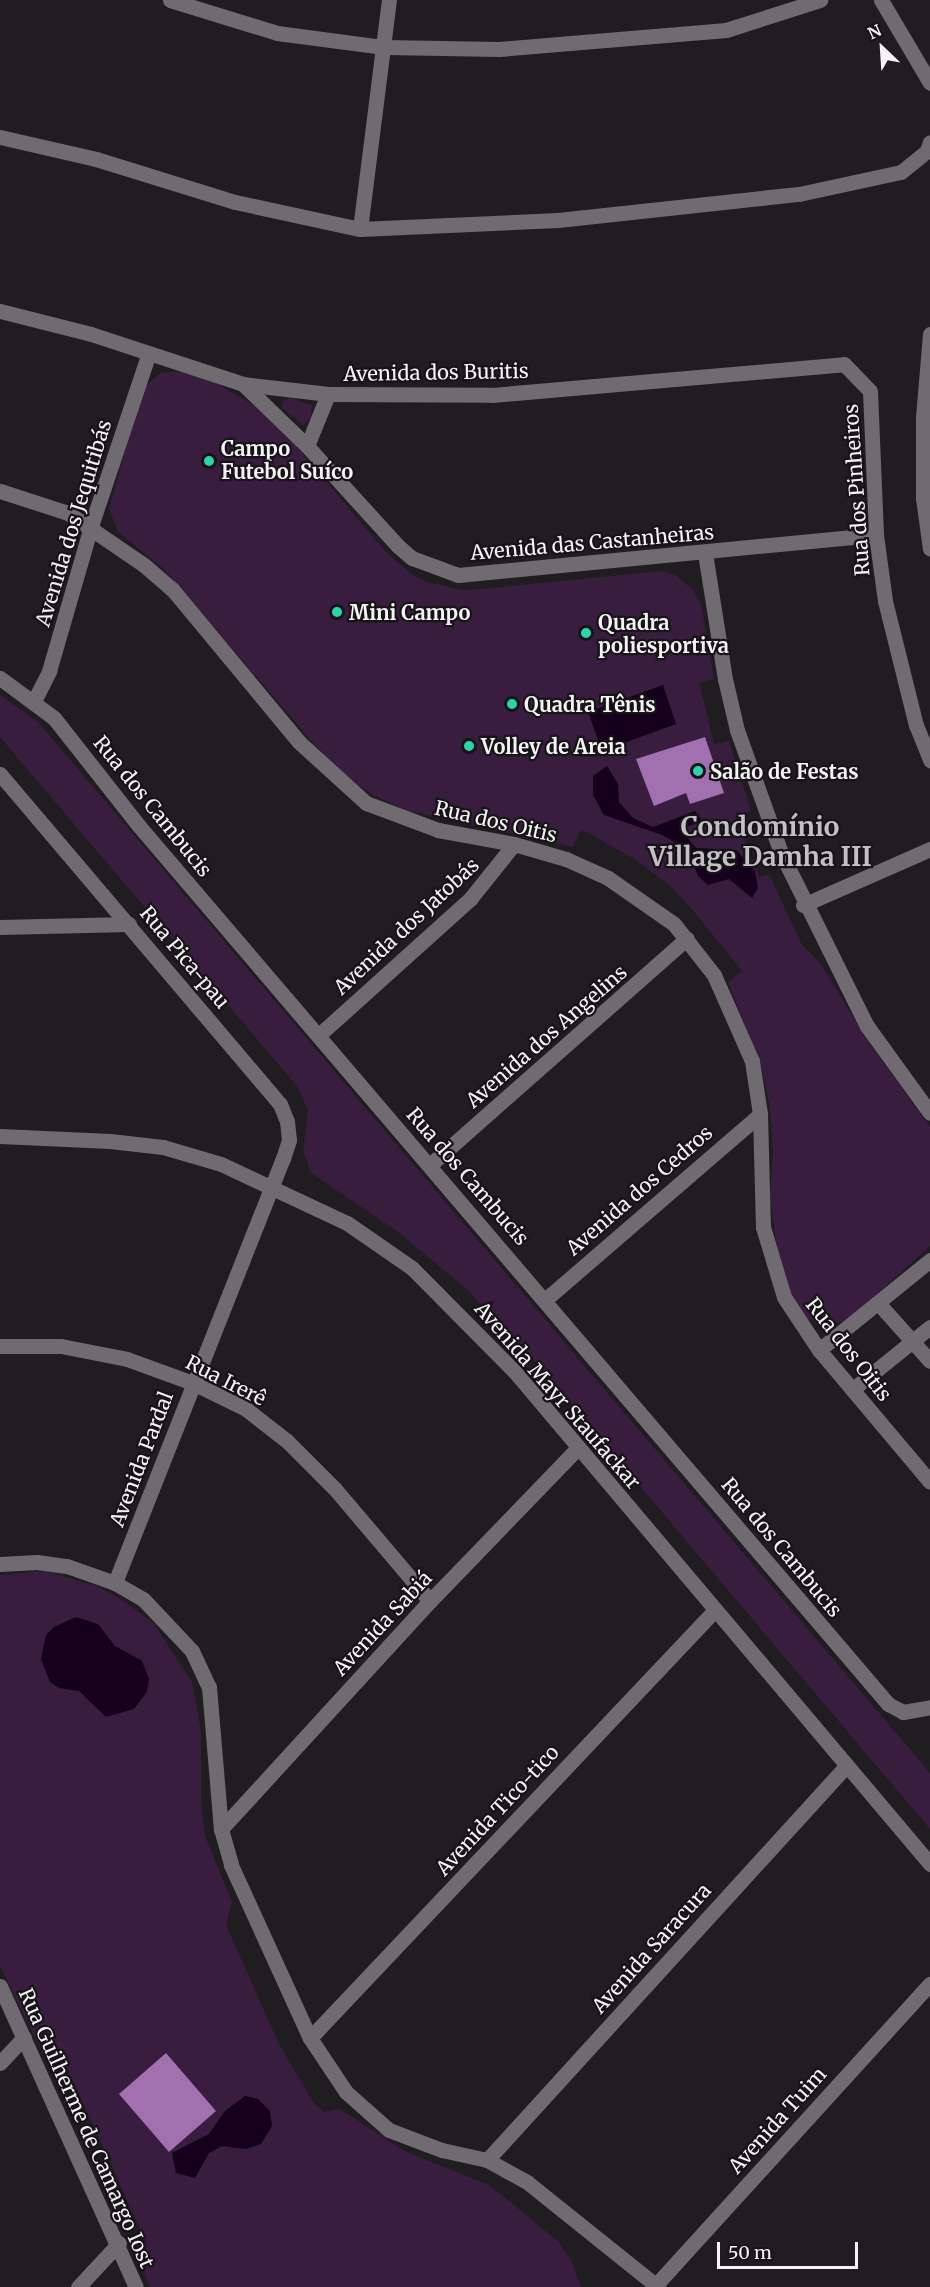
<!DOCTYPE html>
<meta charset="utf-8">
<style>
body{margin:0}
#map{position:relative;width:930px;height:2287px;overflow:hidden;background:#201d21;font-family:Merriweather,serif}
div>[style]{position:absolute}
.green>*{inset:0;background:#381d3e}
.water>*{inset:0;background:#15011b}
.building>*{inset:0;background:#a26faf}
.minor>*{height:15px;margin:-7.5px;padding:0 7.5px;transform-origin:7.5px;border-radius:7.5px;background:#6f6b70}
.dots>*{width:16px;height:16px;translate:-50% -50%;box-sizing:border-box;border:3px solid #171418;border-radius:50%}
span{translate:-50% -50%;white-space:nowrap;text-align:center;line-height:1.15;-webkit-text-stroke:4.5px #171418;paint-order:stroke}
.street-label{font-size:20px;color:#f5f3f6}
.poi-label{font-size:20px;color:#f5f3f6;font-weight:700}
.left{translate:0 -50%;text-align:left}
.district-label{font-size:26px;color:#c4bfc5;font-weight:700}
.north{position:absolute;left:852px;top:18px;width:60px;height:60px;-webkit-text-stroke:4px #171418;paint-order:stroke;rotate:335deg;font-size:16px;font-weight:700;line-height:24px;text-align:center;color:#f5f3f6}
.north::after{content:'';display:block;margin:auto;width:21px;height:27px;background:#f5f3f6;clip-path:polygon(50% 0,100% 100%,50% 72%,0 100%)}
.scale{position:absolute;left:717px;top:2242px;width:141px;height:27px;box-sizing:border-box;border:3px solid #f5f3f6;border-top:0;padding-left:8px;font-size:18px;line-height:21px;white-space:nowrap;color:#f5f3f6;-webkit-text-stroke:4px #171418;paint-order:stroke}
</style>
<div id="map">
<div class="green">
<div style="clip-path:polygon(177px 371px,210px 380px,259px 408px,280px 427px,385px 551px,411px 574px,427px 582px,462px 590px,480px 589px,660px 571px,675px 575px,693px 590px,701px 604px,714px 679px,699px 683px,714px 744px,729px 741px,751px 811px,736px 817px,759px 877px,769px 874px,802px 945px,821px 964px,867px 1040px,930px 1127px,930px 1246px,847px 1321px,823px 1325px,806px 1318px,798px 1310px,780px 1270px,770px 1197px,773px 1153px,770px 1108px,761px 1065px,728px 982px,742px 971px,692px 909px,669px 885px,636px 860px,581px 829px,573px 847px,408px 811px,373px 795px,342px 773px,316px 746px,164px 569px,118px 532px,109px 509px,143px 388px,160px 373px)"></div>
<div style="clip-path:polygon(290px 397px,312px 406px,311px 417px,304px 425px,282px 408px,282px 402px)"></div>
<div style="clip-path:polygon(0 695px,38px 722px,930px 1773px,930px 1829px,531px 1357px,468px 1290px,397px 1231px,311px 1173px,303px 1151px,308px 1110px,297px 1086px,0 737px)"></div>
<div style="clip-path:polygon(45px 1571px,99px 1587px,128px 1604px,154px 1624px,192px 1682px,201px 1731px,201px 1803px,205px 1836px,232px 1902px,226px 1925px,278px 2042px,313px 2102px,324px 2112px,340px 2109px,404px 2151px,489px 2185px,558px 2241px,571px 2260px,581px 2287px,150px 2287px,139px 2261px,146px 2242px,67px 2068px,41px 2050px,0 1966px,0 1575px)"></div>
</div>
<div class="water">
<div style="clip-path:polygon(663px 685px,676px 724px,602px 751px,588px 712px)"></div>
<div style="clip-path:polygon(607px 766px,618px 784px,619px 802px,633px 818px,653px 827px,695px 811px,702px 821px,684px 828px,685px 835px,696px 848px,736px 850px,755px 871px,758px 888px,752px 898px,729px 879px,708px 885px,698px 876px,688px 850px,662px 835px,604px 815px,593px 795px,593px 776px)"></div>
<div style="clip-path:polygon(76px 1617px,98px 1624px,115px 1646px,142px 1661px,149px 1679px,147px 1692px,134px 1709px,106px 1717px,79px 1691px,59px 1688px,50px 1682px,41px 1659px,46px 1635px,54px 1627px)"></div>
<div style="clip-path:polygon(245px 2096px,258px 2099px,270px 2111px,272px 2126px,261px 2144px,246px 2149px,222px 2146px,209px 2153px,195px 2178px,176px 2173px,172px 2153px,209px 2134px,225px 2111px)"></div>
</div>
<div class="building">
<div style="clip-path:polygon(705px 737px,724px 793px,690px 804px,686px 793px,654px 806px,636px 759px)"></div>
<div style="clip-path:polygon(166px 2053px,216px 2111px,169px 2152px,119px 2094px)"></div>
</div>
<div class="minor">
<div style="left:170px;top:0;width:112px;rotate:17.1deg"></div>
<div style="left:277px;top:33px;width:108px;rotate:7.5deg"></div>
<div style="left:384px;top:47px;width:115px;rotate:1deg"></div>
<div style="left:499px;top:49px;width:228px;rotate:-4.8deg"></div>
<div style="left:726px;top:30px;width:99px;rotate:-17.7deg"></div>
<div style="left:881px;top:0;width:96px;rotate:59.4deg"></div>
<div style="left:0;top:137px;width:98px;rotate:12.9deg"></div>
<div style="left:96px;top:159px;width:145px;rotate:17.2deg"></div>
<div style="left:235px;top:202px;width:128px;rotate:12.2deg"></div>
<div style="left:360px;top:229px;width:198px;rotate:-2.6deg"></div>
<div style="left:558px;top:220px;width:242px;rotate:-6.2deg"></div>
<div style="left:799px;top:194px;width:104px;rotate:-12.2deg"></div>
<div style="left:901px;top:172px;width:33px;rotate:-39deg"></div>
<div style="left:927px;top:151px;width:9px;rotate:-72deg"></div>
<div style="left:360px;top:229px;width:231px;rotate:-82.8deg"></div>
<div style="left:0;top:311px;width:94px;rotate:14.2deg"></div>
<div style="left:91px;top:334px;width:160px;rotate:18.2deg"></div>
<div style="left:243px;top:384px;width:86px;rotate:6.7deg"></div>
<div style="left:328px;top:394px;width:164px;rotate:0.3deg"></div>
<div style="left:492px;top:395px;width:353px;rotate:-5deg"></div>
<div style="left:844px;top:364px;width:37px;rotate:46deg"></div>
<div style="left:870px;top:391px;width:144px;rotate:87.6deg"></div>
<div style="left:876px;top:535px;width:67px;rotate:82.2deg"></div>
<div style="left:885px;top:601px;width:128px;rotate:76deg"></div>
<div style="left:916px;top:725px;width:38px;rotate:68deg"></div>
<div style="left:930px;top:334px;width:84px;rotate:94.8deg"></div>
<div style="left:923px;top:418px;width:80px;rotate:90deg"></div>
<div style="left:923px;top:498px;width:51px;rotate:82.2deg"></div>
<div style="left:243px;top:384px;width:89px;rotate:44.1deg"></div>
<div style="left:307px;top:446px;width:135px;rotate:47.7deg"></div>
<div style="left:398px;top:546px;width:18px;rotate:41deg"></div>
<div style="left:412px;top:558px;width:49px;rotate:20.3deg"></div>
<div style="left:458px;top:575px;width:420px;rotate:-5.5deg"></div>
<div style="left:307px;top:446px;width:56px;rotate:-68deg"></div>
<div style="left:0;top:491px;width:71px;rotate:17.9deg"></div>
<div style="left:68px;top:513px;width:92px;rotate:34.4deg"></div>
<div style="left:144px;top:565px;width:37px;rotate:41deg"></div>
<div style="left:172px;top:589px;width:199px;rotate:50.3deg"></div>
<div style="left:299px;top:742px;width:91px;rotate:42.3deg"></div>
<div style="left:366px;top:803px;width:77px;rotate:20.6deg"></div>
<div style="left:438px;top:830px;width:77px;rotate:10.4deg"></div>
<div style="left:514px;top:844px;width:54px;rotate:16.1deg"></div>
<div style="left:566px;top:859px;width:46px;rotate:24.3deg"></div>
<div style="left:608px;top:878px;width:80px;rotate:34.9deg"></div>
<div style="left:674px;top:924px;width:65px;rotate:51.9deg"></div>
<div style="left:714px;top:975px;width:94px;rotate:66.2deg"></div>
<div style="left:752px;top:1061px;width:54px;rotate:81.4deg"></div>
<div style="left:760px;top:1114px;width:113px;rotate:88.5deg"></div>
<div style="left:763px;top:1227px;width:73px;rotate:73.3deg"></div>
<div style="left:784px;top:1297px;width:64px;rotate:56.6deg"></div>
<div style="left:819px;top:1350px;width:172px;rotate:49.9deg"></div>
<div style="left:705px;top:553px;width:128px;rotate:81deg"></div>
<div style="left:725px;top:679px;width:52px;rotate:76.8deg"></div>
<div style="left:737px;top:730px;width:131px;rotate:70.3deg"></div>
<div style="left:781px;top:853px;width:193px;rotate:63.6deg"></div>
<div style="left:867px;top:1026px;width:107px;rotate:54.1deg"></div>
<div style="left:0;top:678px;width:67px;rotate:36.5deg"></div>
<div style="left:54px;top:718px;width:137px;rotate:51.8deg"></div>
<div style="left:139px;top:826px;width:1154px;rotate:49.53deg"></div>
<div style="left:888px;top:1704px;width:17px;rotate:28deg"></div>
<div style="left:903px;top:1712px;width:27px;rotate:-10deg"></div>
<div style="left:34px;top:701px;width:34px;rotate:-63deg"></div>
<div style="left:49px;top:671px;width:151px;rotate:-73.8deg"></div>
<div style="left:91px;top:526px;width:179px;rotate:-71.5deg"></div>
<div style="left:0;top:774px;width:433px;rotate:49.7deg"></div>
<div style="left:280px;top:1104px;width:18px;rotate:68deg"></div>
<div style="left:287px;top:1121px;width:19px;rotate:84deg"></div>
<div style="left:289px;top:1140px;width:19px;rotate:108deg"></div>
<div style="left:283px;top:1158px;width:457px;rotate:111.6deg"></div>
<div style="left:803px;top:905px;width:139px;rotate:-23.8deg"></div>
<div style="left:0;top:927px;width:129px;rotate:-1.3deg"></div>
<div style="left:320px;top:1034px;width:202px;rotate:-42deg"></div>
<div style="left:470px;top:899px;width:70px;rotate:-51.3deg"></div>
<div style="left:0;top:1136px;width:110px;rotate:2.6deg"></div>
<div style="left:110px;top:1141px;width:53px;rotate:6.5deg"></div>
<div style="left:163px;top:1147px;width:60px;rotate:16.3deg"></div>
<div style="left:221px;top:1164px;width:139px;rotate:25.1deg"></div>
<div style="left:347px;top:1223px;width:79px;rotate:34.7deg"></div>
<div style="left:412px;top:1268px;width:146px;rotate:45.3deg"></div>
<div style="left:515px;top:1372px;width:644px;rotate:49.85deg"></div>
<div style="left:431px;top:1164px;width:341px;rotate:-41.4deg"></div>
<div style="left:546px;top:1299px;width:283px;rotate:-40.8deg"></div>
<div style="left:879px;top:1304px;width:76px;rotate:48.2deg"></div>
<div style="left:0;top:1346px;width:61px"></div>
<div style="left:61px;top:1346px;width:67px;rotate:11.1deg"></div>
<div style="left:127px;top:1359px;width:70px;rotate:20deg"></div>
<div style="left:193px;top:1383px;width:59px;rotate:26.1deg"></div>
<div style="left:246px;top:1409px;width:52px;rotate:38deg"></div>
<div style="left:287px;top:1441px;width:68px;rotate:45deg"></div>
<div style="left:335px;top:1489px;width:147px;rotate:49.7deg"></div>
<div style="left:819px;top:1350px;width:143px;rotate:-39deg"></div>
<div style="left:853px;top:1389px;width:99px;rotate:-38.8deg"></div>
<div style="left:0;top:1564px;width:37px;rotate:-3deg"></div>
<div style="left:37px;top:1562px;width:30px;rotate:8deg"></div>
<div style="left:67px;top:1566px;width:51px;rotate:19.5deg"></div>
<div style="left:115px;top:1583px;width:32px;rotate:30deg"></div>
<div style="left:143px;top:1599px;width:71px;rotate:46.7deg"></div>
<div style="left:192px;top:1651px;width:40px;rotate:65deg"></div>
<div style="left:209px;top:1687px;width:143px;rotate:85.2deg"></div>
<div style="left:221px;top:1829px;width:37px;rotate:74deg"></div>
<div style="left:231px;top:1865px;width:190px;rotate:65.5deg"></div>
<div style="left:310px;top:2038px;width:65px;rotate:56.3deg"></div>
<div style="left:346px;top:2092px;width:57px;rotate:41.5deg"></div>
<div style="left:389px;top:2130px;width:57px;rotate:20.7deg"></div>
<div style="left:442px;top:2150px;width:46px;rotate:12.5deg"></div>
<div style="left:487px;top:2160px;width:46px;rotate:28.8deg"></div>
<div style="left:527px;top:2182px;width:168px;rotate:38.7deg"></div>
<div style="left:221px;top:1829px;width:309px;rotate:-47.5deg"></div>
<div style="left:430px;top:1601px;width:213px;rotate:-46deg"></div>
<div style="left:0;top:1986px;width:330px;rotate:65.7deg"></div>
<div style="left:310px;top:2038px;width:589px;rotate:-46.58deg"></div>
<div style="left:0;top:2063px;width:35px;rotate:-47deg"></div>
<div style="left:487px;top:2160px;width:534px;rotate:-47.65deg"></div>
<div style="left:78px;top:2287px;width:60px;rotate:-47deg"></div>
<div style="left:654px;top:2287px;width:410px;rotate:-47.7deg"></div>
</div>
<div class="dots">
<div style="left:209px;top:461px;background:#2bd5ac"></div>
<div style="left:337px;top:612px;background:#2bd5ac"></div>
<div style="left:586px;top:633px;background:#2bd5ac"></div>
<div style="left:512px;top:704px;background:#2bd5ac"></div>
<div style="left:469px;top:746px;background:#2bd5ac"></div>
<div style="left:698px;top:771px;background:#2bd5ac"></div>
</div>
<div class="street-label">
<span style="left:436px;top:372px;rotate:-1deg">Avenida dos Buritis</span>
<span style="left:856px;top:490px;rotate:-94deg">Rua dos Pinheiros</span>
<span style="left:73px;top:523px;rotate:-73deg">Avenida dos Jequitibás</span>
<span style="left:592px;top:542px;rotate:-5deg">Avenida das Castanheiras</span>
<span style="left:153px;top:806px;rotate:51deg">Rua dos Cambucis</span>
<span style="left:496px;top:821px;rotate:13deg">Rua dos Oitis</span>
<span style="left:406px;top:926px;rotate:-43deg">Avenida dos Jatobás</span>
<span style="left:185px;top:957px;rotate:50deg">Rua Pica-pau</span>
<span style="left:546px;top:1036px;rotate:-41deg">Avenida dos Angelins</span>
<span style="left:468px;top:1176px;rotate:49deg">Rua dos Cambucis</span>
<span style="left:639px;top:1190px;rotate:-41deg">Avenida dos Cedros</span>
<span style="left:849px;top:1349px;rotate:52deg">Rua dos Oitis</span>
<span style="left:226px;top:1380px;rotate:27deg">Rua Irerê</span>
<span style="left:558px;top:1395px;rotate:49deg">Avenida Mayr Staufackar</span>
<span style="left:141px;top:1459px;rotate:-69deg">Avenida Pardal</span>
<span style="left:782px;top:1547px;rotate:50deg">Rua dos Cambucis</span>
<span style="left:382px;top:1623px;rotate:-47deg">Avenida Sabiá</span>
<span style="left:497px;top:1810px;rotate:-47deg">Avenida Tico-tico</span>
<span style="left:651px;top:1948px;rotate:-48deg">Avenida Saracura</span>
<span style="left:777px;top:2120px;rotate:-48deg">Avenida Tuim</span>
<span style="left:87px;top:2128px;rotate:66deg">Rua Guilherme de Camargo Iost</span>
</div>
<div class="poi-label">
<span class="left" style="left:221px;top:460px">Campo<br>Futebol Suíco</span>
<span class="left" style="left:349px;top:612px">Mini Campo</span>
<span class="left" style="left:598px;top:634px">Quadra<br>poliesportiva</span>
<span class="left" style="left:524px;top:704px">Quadra Tênis</span>
<span class="left" style="left:481px;top:746px">Volley de Areia</span>
<span class="left" style="left:710px;top:771px">Salão de Festas</span>
</div>
<div class="district-label">
<span style="left:760px;top:842px">Condomínio<br>Village Damha III</span>
</div>
<div class="north">N</div>
<div class="scale">50 m</div>
</div>
